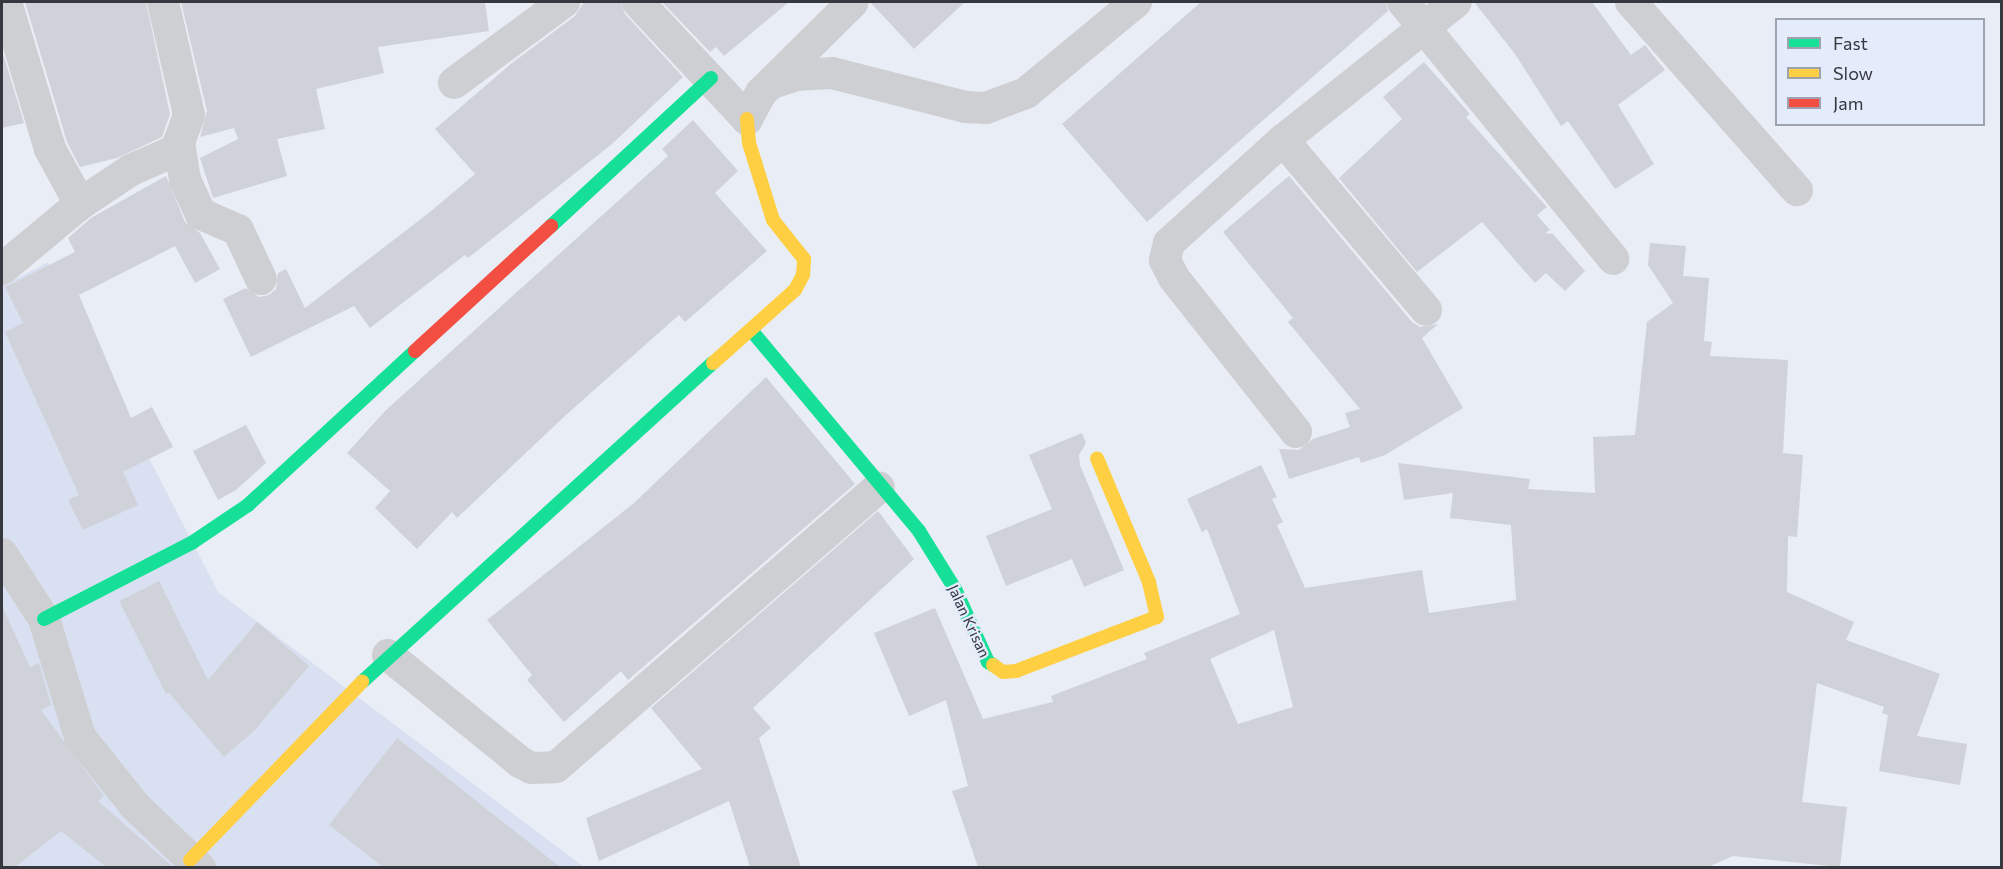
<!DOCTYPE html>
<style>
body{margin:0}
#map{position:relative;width:2003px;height:869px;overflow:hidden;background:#e9edf6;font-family:Commissioner,sans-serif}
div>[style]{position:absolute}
.built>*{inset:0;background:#d9e0f1}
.building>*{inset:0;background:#cfd2d9}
.street>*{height:32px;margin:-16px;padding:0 16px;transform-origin:16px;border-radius:16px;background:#cecfd2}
.fast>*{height:14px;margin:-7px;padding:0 7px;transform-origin:7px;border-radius:7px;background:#16e098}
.slow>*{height:14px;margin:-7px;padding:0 7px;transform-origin:7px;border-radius:7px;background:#ffcf43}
.jam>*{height:14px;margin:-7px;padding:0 7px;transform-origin:7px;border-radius:7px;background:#f24e42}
span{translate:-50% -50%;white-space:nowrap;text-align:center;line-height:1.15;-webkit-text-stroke:4.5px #e4ebfb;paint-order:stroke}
.street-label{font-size:15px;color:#35383e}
.frame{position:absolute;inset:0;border:3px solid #35383e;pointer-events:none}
.legend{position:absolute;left:1775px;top:18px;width:210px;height:108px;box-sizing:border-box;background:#e4ebfb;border:2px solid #9ea3af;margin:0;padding:8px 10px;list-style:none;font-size:18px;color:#35383e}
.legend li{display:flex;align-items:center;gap:12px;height:30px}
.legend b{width:30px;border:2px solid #9ea3af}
</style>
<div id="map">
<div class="built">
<div style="clip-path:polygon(48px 262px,218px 592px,584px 867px,2px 868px,2px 286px)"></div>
</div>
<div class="building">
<div style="clip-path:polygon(25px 2px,146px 2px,170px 114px,162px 137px,117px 158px,80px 167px,67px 142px)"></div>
<div style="clip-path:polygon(181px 2px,485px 2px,489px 31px,378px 47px,384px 73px,316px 89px,325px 129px,277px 139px,287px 176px,213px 198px,200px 158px,238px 139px,234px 128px,200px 137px,207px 111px)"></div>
<div style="clip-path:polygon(584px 2px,621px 2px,625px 14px,683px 77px,612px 144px,468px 258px,465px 255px,370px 328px,354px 306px,251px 357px,223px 299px,246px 288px,259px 297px,269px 295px,276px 289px,278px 273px,286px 269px,305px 308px,430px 212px,475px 174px,435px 129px,512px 63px,575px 16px)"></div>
<div style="clip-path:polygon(662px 2px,789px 2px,724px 56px,716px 47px,710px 52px)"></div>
<div style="clip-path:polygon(870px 2px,965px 2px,914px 49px)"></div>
<div style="clip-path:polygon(1201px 2px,1386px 2px,1388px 11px,1147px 222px,1062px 124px)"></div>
<div style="clip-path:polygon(1474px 2px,1592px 2px,1631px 55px,1645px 45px,1665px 70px,1618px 105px,1654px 164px,1615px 189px,1568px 121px,1561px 126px,1515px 54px)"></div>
<div style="clip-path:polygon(2px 50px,24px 123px,2px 128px)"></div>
<div style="clip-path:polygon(1424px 62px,1470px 114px,1466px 117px,1547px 207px,1537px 215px,1550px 230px,1545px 233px,1553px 234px,1585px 271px,1565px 291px,1546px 273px,1535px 283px,1482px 222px,1417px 272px,1339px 178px,1402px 119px,1383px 97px)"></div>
<div style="clip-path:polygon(693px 120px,738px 171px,715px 193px,767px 251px,685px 322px,679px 315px,567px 414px,457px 518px,452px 512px,417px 549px,375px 508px,390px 491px,347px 453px,386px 410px,668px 156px,662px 149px)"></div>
<div style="clip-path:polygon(166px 176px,185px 222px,200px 233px,220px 269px,195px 283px,175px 246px,79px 295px,131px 418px,152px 407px,173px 447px,123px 472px,138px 505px,83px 530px,68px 500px,79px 495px,5px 332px,23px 323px,5px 287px,75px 252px,68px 238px,91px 218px)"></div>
<div style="clip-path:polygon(1289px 176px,1412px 322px,1420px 327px,1438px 324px,1422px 338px,1463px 408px,1385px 455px,1361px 463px,1359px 457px,1289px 479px,1279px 449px,1299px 450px,1313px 439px,1350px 427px,1345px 413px,1360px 409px,1288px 322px,1293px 318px,1223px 232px)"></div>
<div style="clip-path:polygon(evenodd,1650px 243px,1686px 246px,1683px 276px,1709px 278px,1704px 341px,1712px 342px,1710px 356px,1788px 360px,1783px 453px,1803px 455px,1797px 537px,1788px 536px,1787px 592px,1854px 622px,1846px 640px,1940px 674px,1917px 736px,1967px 744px,1960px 785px,1879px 771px,1888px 715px,1882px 713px,1884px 707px,1817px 683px,1802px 802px,1847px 807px,1840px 867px,1733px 856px,1708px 867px,978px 867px,952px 791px,968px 786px,946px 700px,909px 716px,874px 633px,935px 608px,983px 719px,1053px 702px,1051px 696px,1147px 659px,1144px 653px,1240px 614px,1207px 529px,1202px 532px,1187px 499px,1261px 465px,1277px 497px,1272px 499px,1283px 522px,1277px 525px,1305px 588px,1422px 570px,1429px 613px,1516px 600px,1511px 525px,1450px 518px,1453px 493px,1404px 500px,1398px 463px,1530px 479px,1528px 489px,1595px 493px,1593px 437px,1635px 435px,1647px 322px,1673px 303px,1648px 265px,1650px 243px,1274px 630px,1293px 707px,1238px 724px,1210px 659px,1274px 630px)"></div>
<div style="clip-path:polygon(766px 377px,855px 484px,628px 680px,621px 671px,564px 722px,527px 680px,532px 675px,487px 620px,634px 503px)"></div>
<div style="clip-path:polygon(246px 425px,266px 463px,236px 490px,218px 500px,193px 451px)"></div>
<div style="clip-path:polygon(1082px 433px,1086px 443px,1079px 455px,1080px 465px,1124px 570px,1084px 587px,1072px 559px,1006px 586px,986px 536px,1052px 509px,1029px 455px)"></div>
<div style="clip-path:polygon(878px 511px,914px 559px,753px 708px,771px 728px,759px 738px,801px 867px,750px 867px,729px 801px,599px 861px,586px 818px,702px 769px,651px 708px)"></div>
<div style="clip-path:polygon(159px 581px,208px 680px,257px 622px,309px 666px,255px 730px,224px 757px,169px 693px,166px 694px,119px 601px)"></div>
<div style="clip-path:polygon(2px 606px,30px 667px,39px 663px,51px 705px,41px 710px,104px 796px,98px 801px,173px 867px,106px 867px,61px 831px,15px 867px,2px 867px)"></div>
<div style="clip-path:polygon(397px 738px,560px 867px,383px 867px,329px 825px)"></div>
</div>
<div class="street">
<div style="left:6px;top:2px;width:153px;rotate:73.3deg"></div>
<div style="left:50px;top:149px;width:63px;rotate:61.4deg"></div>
<div style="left:163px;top:2px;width:116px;rotate:77deg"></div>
<div style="left:189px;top:115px;width:29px;rotate:110deg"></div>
<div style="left:179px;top:142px;width:38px;rotate:81deg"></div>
<div style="left:185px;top:180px;width:38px;rotate:65deg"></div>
<div style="left:201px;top:214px;width:40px;rotate:23.4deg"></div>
<div style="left:238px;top:230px;width:54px;rotate:64.9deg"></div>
<div style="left:638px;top:2px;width:160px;rotate:47deg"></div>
<div style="left:747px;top:119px;width:30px;rotate:-62deg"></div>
<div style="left:761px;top:93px;width:129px;rotate:-44.7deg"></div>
<div style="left:1403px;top:2px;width:332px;rotate:50.7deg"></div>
<div style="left:1631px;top:2px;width:251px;rotate:48.6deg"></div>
<div style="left:775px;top:82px;width:22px;rotate:-18deg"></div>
<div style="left:796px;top:75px;width:36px;rotate:-3deg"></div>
<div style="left:832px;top:73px;width:137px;rotate:14.3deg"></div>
<div style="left:965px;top:107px;width:21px;rotate:3deg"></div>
<div style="left:986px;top:108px;width:43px;rotate:-20.6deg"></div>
<div style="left:1026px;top:93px;width:143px;rotate:-39.6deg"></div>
<div style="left:454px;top:83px;width:137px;rotate:-36.4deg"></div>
<div style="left:1283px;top:140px;width:222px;rotate:49.9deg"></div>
<div style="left:2px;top:269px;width:102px;rotate:-39.8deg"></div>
<div style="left:80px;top:204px;width:61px;rotate:-33.7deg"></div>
<div style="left:131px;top:170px;width:52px;rotate:-23.6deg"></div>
<div style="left:1296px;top:432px;width:196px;rotate:-128.4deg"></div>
<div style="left:1174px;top:278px;width:20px;rotate:-117deg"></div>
<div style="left:1165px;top:260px;width:17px;rotate:-77deg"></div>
<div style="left:1169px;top:243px;width:154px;rotate:-42.1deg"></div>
<div style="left:1283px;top:140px;width:221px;rotate:-38.6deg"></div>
<div style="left:2px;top:554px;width:77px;rotate:57.1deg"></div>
<div style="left:44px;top:619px;width:123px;rotate:73deg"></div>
<div style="left:80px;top:737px;width:88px;rotate:51.4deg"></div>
<div style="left:135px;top:806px;width:90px;rotate:43.6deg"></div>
<div style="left:388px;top:655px;width:170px;rotate:39deg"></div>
<div style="left:520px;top:762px;width:13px;rotate:27deg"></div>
<div style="left:532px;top:768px;width:24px;rotate:-2deg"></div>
<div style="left:556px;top:767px;width:427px;rotate:-40.9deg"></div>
</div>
<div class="fast">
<div style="left:551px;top:226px;width:218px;rotate:-42.8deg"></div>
<div style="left:751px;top:330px;width:262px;rotate:50.1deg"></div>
<div style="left:919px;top:531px;width:68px;rotate:58.2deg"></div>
<div style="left:955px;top:589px;width:80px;rotate:65.7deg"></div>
<div style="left:988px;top:662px;width:6px;rotate:31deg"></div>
<div style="left:44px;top:619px;width:168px;rotate:-27.3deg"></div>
<div style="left:193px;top:542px;width:66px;rotate:-33.9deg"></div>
<div style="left:248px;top:505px;width:227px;rotate:-42.7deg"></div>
<div style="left:362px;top:682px;width:474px;rotate:-42.3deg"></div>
</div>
<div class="slow">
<div style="left:713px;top:363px;width:110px;rotate:-41.7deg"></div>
<div style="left:795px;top:290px;width:17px;rotate:-62deg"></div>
<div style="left:803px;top:275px;width:16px;rotate:-86deg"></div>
<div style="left:804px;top:259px;width:50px;rotate:-128.5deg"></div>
<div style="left:773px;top:220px;width:81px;rotate:-107.3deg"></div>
<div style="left:749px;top:143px;width:24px;rotate:-95deg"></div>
<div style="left:993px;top:665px;width:12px;rotate:35deg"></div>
<div style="left:1003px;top:672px;width:13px;rotate:-4deg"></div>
<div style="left:1016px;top:671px;width:151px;rotate:-21deg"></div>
<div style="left:1157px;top:617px;width:36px;rotate:-103deg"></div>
<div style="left:1149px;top:582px;width:134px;rotate:-112.8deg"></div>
<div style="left:190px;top:860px;width:248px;rotate:-46deg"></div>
</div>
<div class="jam">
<div style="left:415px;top:351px;width:185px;rotate:-42.6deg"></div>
</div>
<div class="street-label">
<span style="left:969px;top:621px;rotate:65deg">Jalan Krisan</span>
</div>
<div class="frame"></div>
<ul class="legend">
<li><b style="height:8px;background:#16e098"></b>Fast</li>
<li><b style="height:8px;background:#ffcf43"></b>Slow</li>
<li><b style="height:8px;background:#f24e42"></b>Jam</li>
</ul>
</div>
